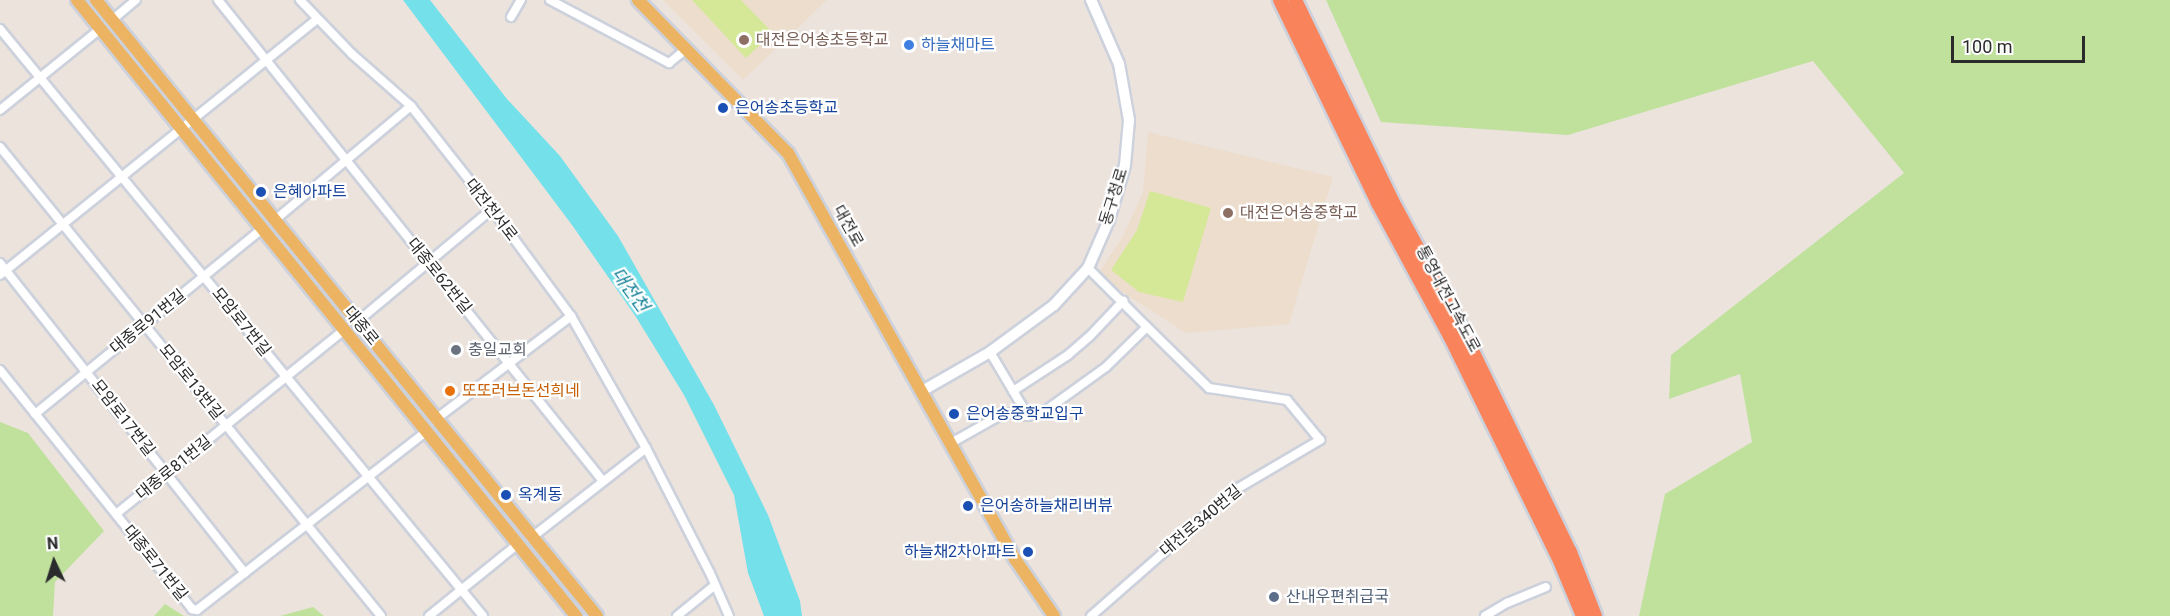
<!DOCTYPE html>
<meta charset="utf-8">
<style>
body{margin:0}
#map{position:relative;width:2170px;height:616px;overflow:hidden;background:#ece3dd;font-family:Roboto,"Noto Sans KR",sans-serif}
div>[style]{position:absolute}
.education>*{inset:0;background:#edddcd}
.green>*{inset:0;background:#bfe19c}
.pitch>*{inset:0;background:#d4e898}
.water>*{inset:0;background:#74e0ea}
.roads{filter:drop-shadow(2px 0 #ccd1dc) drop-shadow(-2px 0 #ccd1dc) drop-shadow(0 2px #ccd1dc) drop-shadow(0 -2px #ccd1dc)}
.minor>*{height:8px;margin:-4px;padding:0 4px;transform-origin:4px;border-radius:4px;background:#fff}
.secondary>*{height:10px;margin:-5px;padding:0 5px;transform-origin:5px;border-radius:5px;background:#fff}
.primary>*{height:12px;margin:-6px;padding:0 6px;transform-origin:6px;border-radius:6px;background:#ecb462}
.motorway>*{height:14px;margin:-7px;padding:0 7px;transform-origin:7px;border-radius:7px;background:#f9845c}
.dots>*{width:16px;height:16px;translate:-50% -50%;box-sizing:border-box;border:3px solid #fff;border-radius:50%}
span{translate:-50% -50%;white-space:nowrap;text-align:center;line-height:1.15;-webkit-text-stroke:4.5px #fff;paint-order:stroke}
.education-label{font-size:16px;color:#785e54}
.left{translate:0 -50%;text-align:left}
.shop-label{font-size:16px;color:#366cbe}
.transit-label{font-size:16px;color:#164399}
.right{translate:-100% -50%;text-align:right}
.street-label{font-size:16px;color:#2b2b2b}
.worship-label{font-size:16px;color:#5b616d}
.food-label{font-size:16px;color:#c56008}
.service-label{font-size:16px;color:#4e5e75}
.water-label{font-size:18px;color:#128197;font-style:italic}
.north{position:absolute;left:24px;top:532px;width:60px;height:60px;-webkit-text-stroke:4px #fff;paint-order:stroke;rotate:356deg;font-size:16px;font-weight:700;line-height:24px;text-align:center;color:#2b2b2b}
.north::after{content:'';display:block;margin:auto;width:21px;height:27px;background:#2b2b2b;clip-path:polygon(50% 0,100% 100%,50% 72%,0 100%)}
.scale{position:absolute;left:1951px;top:36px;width:134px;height:27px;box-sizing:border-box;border:3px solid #2b2b2b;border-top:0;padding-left:8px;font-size:18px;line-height:21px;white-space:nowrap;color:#2b2b2b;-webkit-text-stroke:4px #fff;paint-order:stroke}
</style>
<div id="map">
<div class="education">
<div style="clip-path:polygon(663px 0,827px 0,743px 80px)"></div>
<div style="clip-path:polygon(1148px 132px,1333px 177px,1289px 324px,1186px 333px,1097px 276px,1124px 234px,1143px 192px)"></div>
</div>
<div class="green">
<div style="clip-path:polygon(1326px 0,2170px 0,2170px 616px,1639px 616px,1665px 494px,1752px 442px,1740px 374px,1669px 399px,1671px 355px,1904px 173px,1813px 61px,1568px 135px,1381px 122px)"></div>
<div style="clip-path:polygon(0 422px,28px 433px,104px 531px,55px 582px,53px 616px,0 616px)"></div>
<div style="clip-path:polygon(165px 604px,184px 616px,154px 616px)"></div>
<div style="clip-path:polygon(313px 607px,324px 616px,280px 616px)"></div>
</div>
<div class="pitch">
<div style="clip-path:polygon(692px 0,741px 0,773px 33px,746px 58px)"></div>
<div style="clip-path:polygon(1150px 191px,1211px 208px,1183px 302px,1139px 292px,1111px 270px,1137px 230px)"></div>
</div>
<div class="water">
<div style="clip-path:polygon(403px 0,430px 0,507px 99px,560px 156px,618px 236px,714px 405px,768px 515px,800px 601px,802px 616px,764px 616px,748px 573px,734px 495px,684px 395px,636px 317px,572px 225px)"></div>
</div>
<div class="roads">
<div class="minor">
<div style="left:218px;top:0;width:616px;rotate:51.33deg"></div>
<div style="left:300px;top:0;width:75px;rotate:46.1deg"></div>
<div style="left:352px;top:54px;width:79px;rotate:41.4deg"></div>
<div style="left:411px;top:106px;width:131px;rotate:51.8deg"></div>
<div style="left:492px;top:209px;width:133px;rotate:53.6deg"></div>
<div style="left:571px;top:316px;width:152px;rotate:60.4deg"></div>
<div style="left:646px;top:448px;width:140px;rotate:62.9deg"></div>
<div style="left:710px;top:573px;width:47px;rotate:66.2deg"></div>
<div style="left:550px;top:0;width:135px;rotate:27.9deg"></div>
<div style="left:669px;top:63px;width:22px;rotate:-39deg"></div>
<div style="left:511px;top:17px;width:20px;rotate:-60deg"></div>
<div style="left:112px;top:20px;width:31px;rotate:-40deg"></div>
<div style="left:0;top:29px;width:760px;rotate:50.55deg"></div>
<div style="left:0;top:110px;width:129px;rotate:-39deg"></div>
<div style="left:0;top:147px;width:604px;rotate:50.91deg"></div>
<div style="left:275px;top:220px;width:177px;rotate:-40deg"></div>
<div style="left:0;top:263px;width:395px;rotate:51.7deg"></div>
<div style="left:0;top:275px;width:407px;rotate:-38.9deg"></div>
<div style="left:357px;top:322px;width:176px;rotate:-39.9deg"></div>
<div style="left:990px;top:352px;width:74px;rotate:59.3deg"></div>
<div style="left:0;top:370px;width:307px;rotate:51.2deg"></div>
<div style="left:192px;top:609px;width:5px;rotate:11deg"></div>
<div style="left:197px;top:610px;width:290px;rotate:-37.9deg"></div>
<div style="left:1013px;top:391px;width:66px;rotate:-33.2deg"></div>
<div style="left:1068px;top:355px;width:28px;rotate:-41deg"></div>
<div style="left:1089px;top:337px;width:50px;rotate:-46.6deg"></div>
<div style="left:35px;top:414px;width:291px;rotate:-39.2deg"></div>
<div style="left:436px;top:419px;width:170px;rotate:-37.3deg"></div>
<div style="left:951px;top:443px;width:55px;rotate:-29.4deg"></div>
<div style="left:999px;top:416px;width:12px;rotate:-14deg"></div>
<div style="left:1011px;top:413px;width:17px;rotate:10deg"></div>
<div style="left:1028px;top:416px;width:18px;rotate:-16deg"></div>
<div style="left:1045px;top:411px;width:75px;rotate:-35.8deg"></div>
<div style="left:1106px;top:367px;width:57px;rotate:-44.3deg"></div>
<div style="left:1147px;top:327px;width:83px;rotate:-135deg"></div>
<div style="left:116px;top:514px;width:292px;rotate:-38.9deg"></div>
<div style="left:531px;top:538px;width:146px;rotate:-38deg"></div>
<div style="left:429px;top:616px;width:114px;rotate:-39deg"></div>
<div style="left:677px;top:616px;width:49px;rotate:-39.2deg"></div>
<div style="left:1091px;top:616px;width:191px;rotate:-41.2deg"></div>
<div style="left:1235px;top:490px;width:99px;rotate:-30.5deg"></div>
<div style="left:1320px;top:440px;width:52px;rotate:-129.5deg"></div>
<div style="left:1287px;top:400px;width:79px;rotate:-171.3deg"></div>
<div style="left:1209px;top:388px;width:87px;rotate:-135.5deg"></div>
<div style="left:1485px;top:616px;width:26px;rotate:-31deg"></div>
<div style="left:1507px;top:603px;width:42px;rotate:-22.3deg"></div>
</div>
<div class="secondary">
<div style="left:922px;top:391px;width:78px;rotate:-29.8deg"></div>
<div style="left:990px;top:352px;width:79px;rotate:-36.3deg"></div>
<div style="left:1054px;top:305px;width:50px;rotate:-47.4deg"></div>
<div style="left:1088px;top:268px;width:52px;rotate:-66.4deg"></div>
<div style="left:1109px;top:220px;width:57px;rotate:-73.8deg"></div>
<div style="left:1125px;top:165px;width:45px;rotate:-84.9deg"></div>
<div style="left:1129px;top:120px;width:57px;rotate:-100.1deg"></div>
<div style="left:1119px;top:64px;width:70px;rotate:-113.6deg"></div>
</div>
<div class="primary">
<div style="left:77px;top:0;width:793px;rotate:50.99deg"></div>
<div style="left:96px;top:0;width:794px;rotate:50.88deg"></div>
<div style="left:638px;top:0;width:214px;rotate:45.6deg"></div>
<div style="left:788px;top:153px;width:465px;rotate:60.8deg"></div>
<div style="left:1015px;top:559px;width:69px;rotate:55.6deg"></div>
</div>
<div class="motorway">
<div style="left:1280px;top:0;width:225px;rotate:64.2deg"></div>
<div style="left:1378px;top:203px;width:151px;rotate:61.6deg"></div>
<div style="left:1450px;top:336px;width:245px;rotate:63.9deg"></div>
<div style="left:1558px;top:556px;width:65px;rotate:67.4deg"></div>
<div style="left:1295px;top:0;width:221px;rotate:64.2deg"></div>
<div style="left:1391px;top:199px;width:151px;rotate:61.6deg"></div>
<div style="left:1463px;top:332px;width:245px;rotate:64.1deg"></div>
<div style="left:1570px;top:552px;width:69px;rotate:68.7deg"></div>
</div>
</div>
<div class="dots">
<div style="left:744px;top:40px;background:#8d6e63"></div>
<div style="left:909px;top:45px;background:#3f7fe0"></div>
<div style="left:723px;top:108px;background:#1a4fb4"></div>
<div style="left:261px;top:192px;background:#1a4fb4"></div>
<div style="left:1228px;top:213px;background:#8d6e63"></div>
<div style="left:456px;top:350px;background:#6b7280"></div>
<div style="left:450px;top:391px;background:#e8710a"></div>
<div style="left:954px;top:414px;background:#1a4fb4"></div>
<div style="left:506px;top:495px;background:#1a4fb4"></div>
<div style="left:968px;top:506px;background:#1a4fb4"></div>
<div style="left:1028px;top:552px;background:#1a4fb4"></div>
<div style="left:1274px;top:597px;background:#5c6f8a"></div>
</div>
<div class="education-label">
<span class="left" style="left:756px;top:40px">대전은어송초등학교</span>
<span class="left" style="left:1240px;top:213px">대전은어송중학교</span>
</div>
<div class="shop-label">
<span class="left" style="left:921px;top:45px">하늘채마트</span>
</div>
<div class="transit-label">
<span class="left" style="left:735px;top:108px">은어송초등학교</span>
<span class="left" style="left:273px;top:192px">은혜아파트</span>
<span class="left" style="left:966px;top:414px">은어송중학교입구</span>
<span class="left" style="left:518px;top:495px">옥계동</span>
<span class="left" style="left:980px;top:506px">은어송하늘채리버뷰</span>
<span class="right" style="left:1016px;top:552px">하늘채2차아파트</span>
</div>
<div class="street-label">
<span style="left:1114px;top:197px;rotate:-73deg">동구청로</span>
<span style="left:491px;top:210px;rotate:52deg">대전천서로</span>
<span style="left:848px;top:226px;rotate:61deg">대전로</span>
<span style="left:439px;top:276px;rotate:51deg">대종로62번길</span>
<span style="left:1448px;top:299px;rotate:62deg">통영대전고속도로</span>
<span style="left:148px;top:322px;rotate:-39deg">대종로91번길</span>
<span style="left:241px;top:322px;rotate:51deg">모암로7번길</span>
<span style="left:361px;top:326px;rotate:51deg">대종로</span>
<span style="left:191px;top:382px;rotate:51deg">모암로13번길</span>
<span style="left:123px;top:418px;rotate:52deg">모암로17번길</span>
<span style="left:174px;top:468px;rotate:-39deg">대종로81번길</span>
<span style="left:1201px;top:521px;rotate:-40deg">대전로340번길</span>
<span style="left:155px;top:563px;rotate:51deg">대종로71번길</span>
</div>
<div class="worship-label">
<span class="left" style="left:468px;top:350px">충일교회</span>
</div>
<div class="food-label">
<span class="left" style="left:462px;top:391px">또또러브돈선희네</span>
</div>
<div class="service-label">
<span class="left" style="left:1286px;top:597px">산내우편취급국</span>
</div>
<div class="water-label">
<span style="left:630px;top:290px;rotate:54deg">대전천</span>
</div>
<div class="north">N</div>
<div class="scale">100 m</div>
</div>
